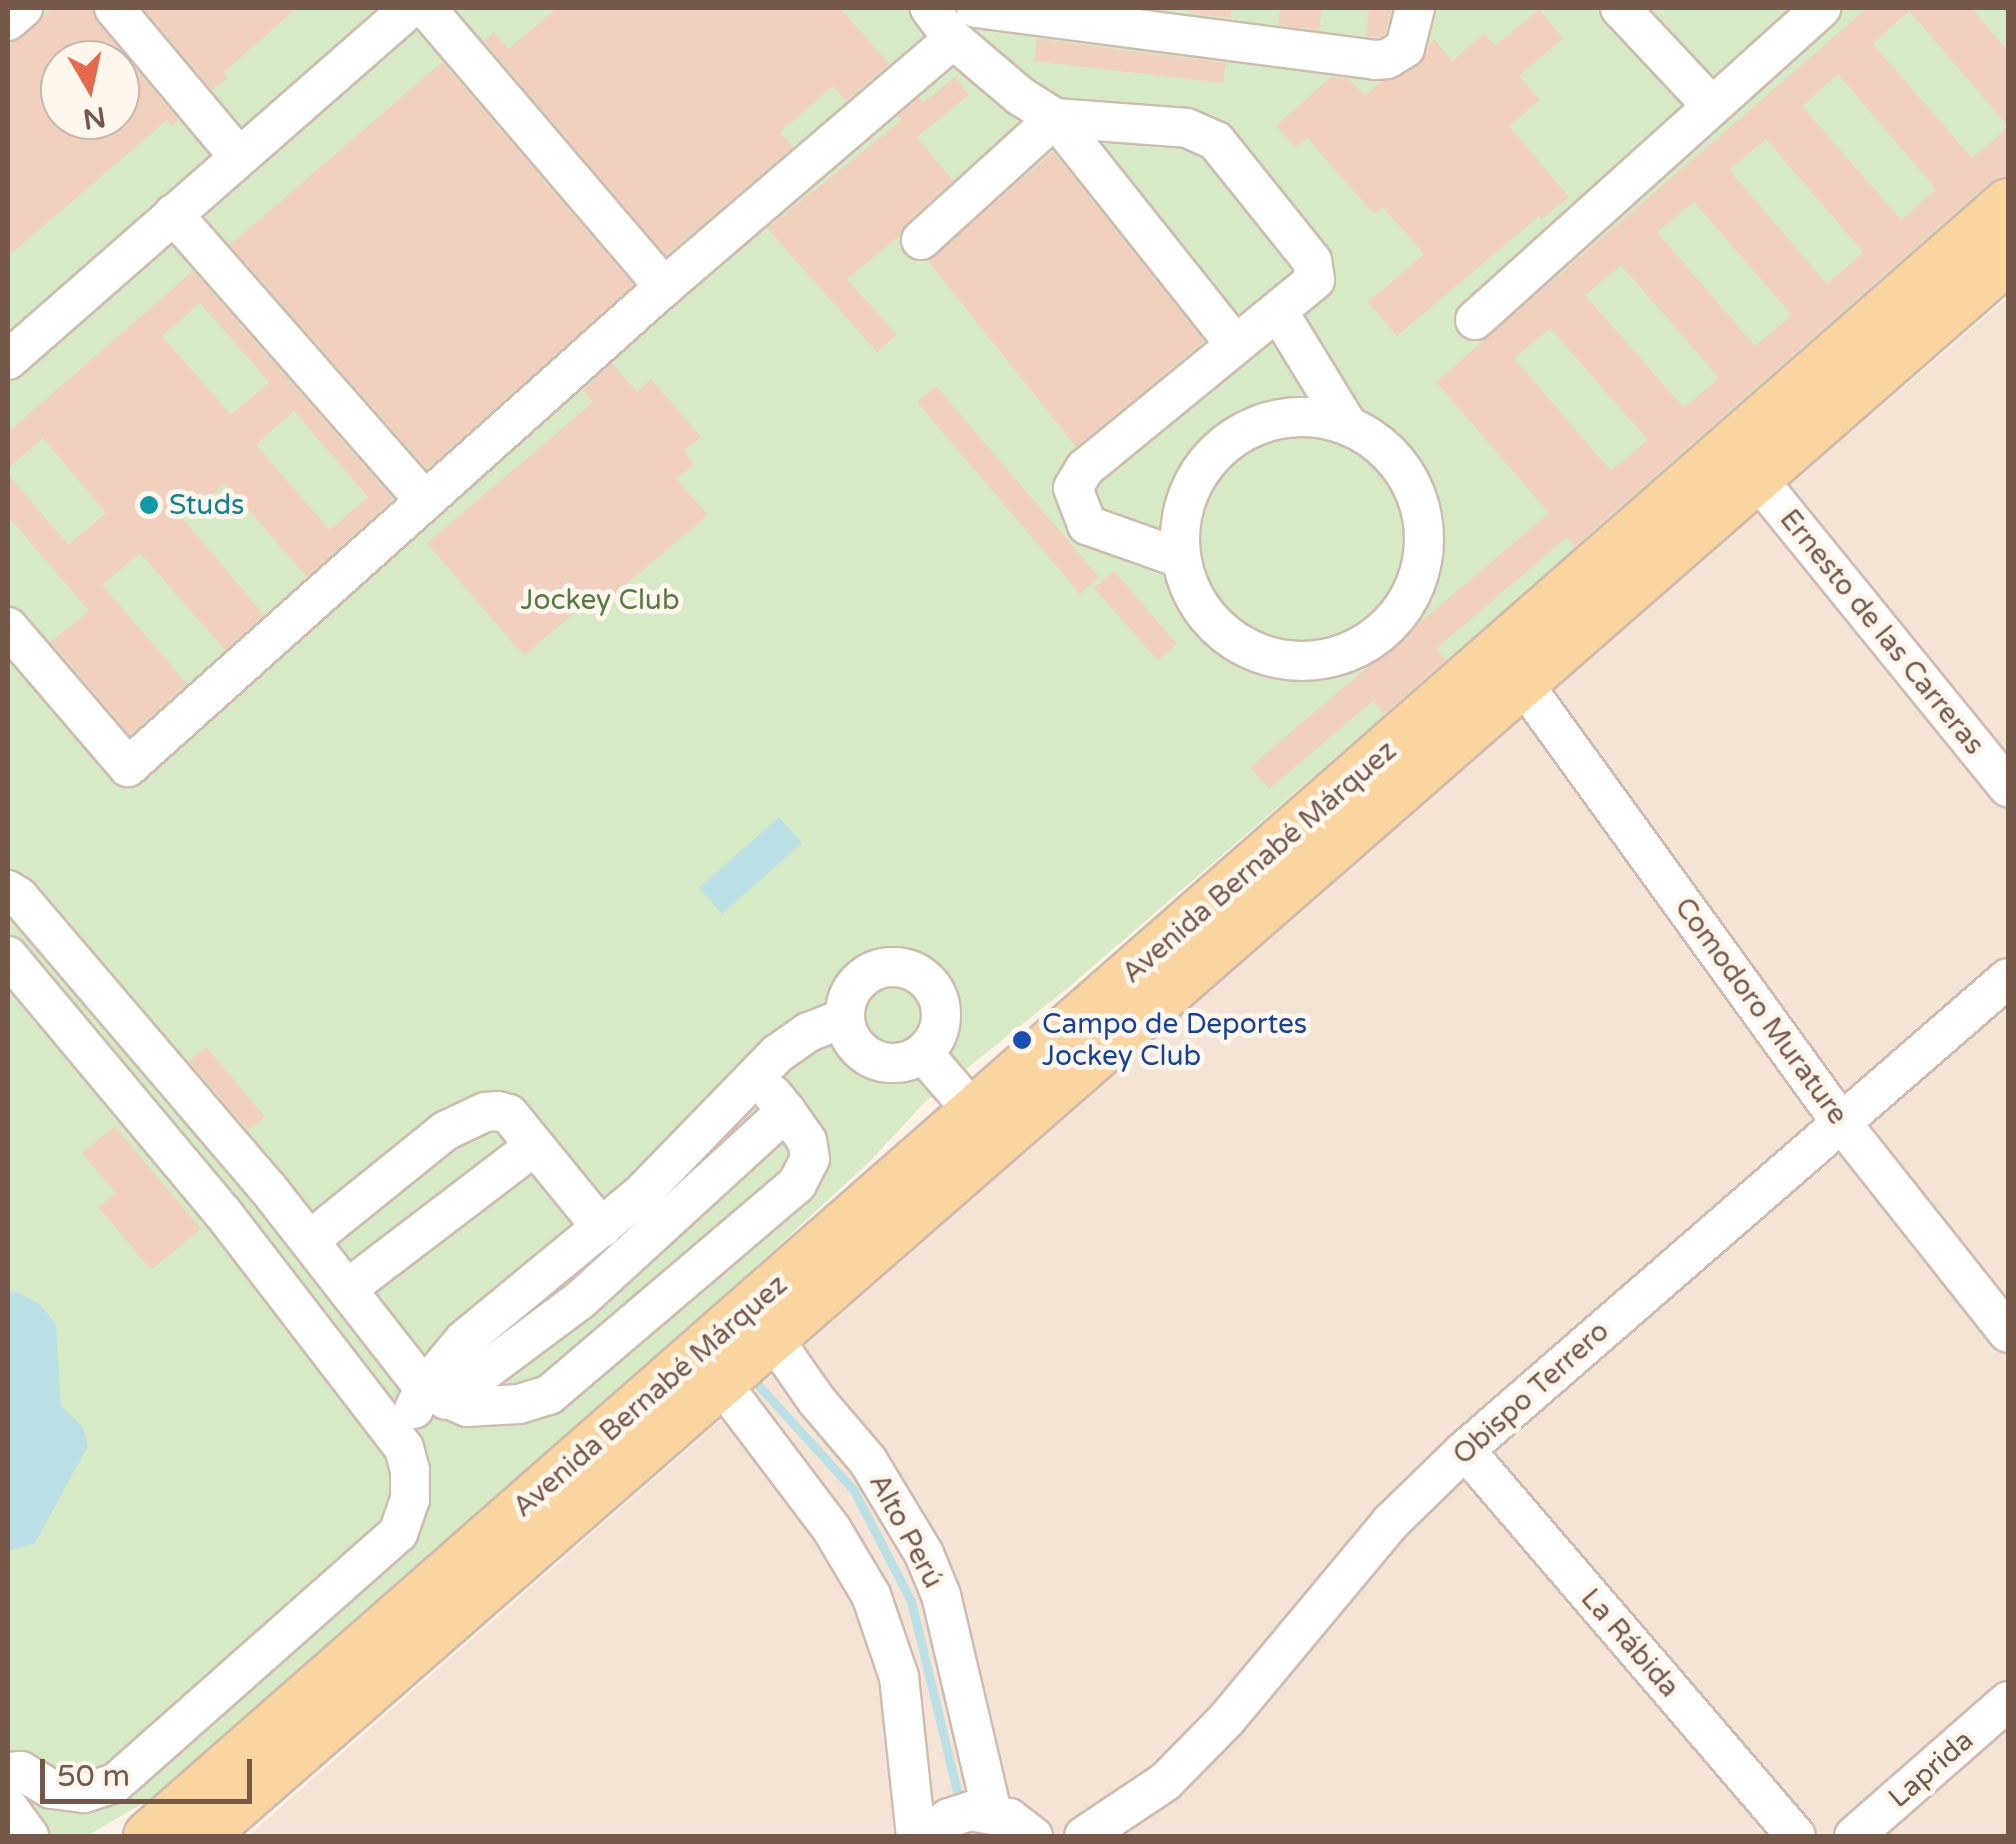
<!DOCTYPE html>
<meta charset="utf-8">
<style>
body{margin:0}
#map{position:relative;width:2016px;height:1844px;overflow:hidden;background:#fcf3e6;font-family:"Varela Round",sans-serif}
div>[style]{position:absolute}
.residential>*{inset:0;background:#f4e4d5}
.green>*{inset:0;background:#d5eac5}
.water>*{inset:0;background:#bbe1e6}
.stream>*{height:9px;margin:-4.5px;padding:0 4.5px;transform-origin:4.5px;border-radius:4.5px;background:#bbe1e6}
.building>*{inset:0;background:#f1d1be}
.roads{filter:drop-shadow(2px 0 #d0bcaf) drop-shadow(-2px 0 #d0bcaf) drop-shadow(0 2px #d0bcaf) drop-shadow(0 -2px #d0bcaf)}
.minor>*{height:38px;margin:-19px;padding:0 19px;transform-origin:19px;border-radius:19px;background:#fff}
.minor>.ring{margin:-19px;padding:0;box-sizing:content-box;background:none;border:38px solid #fff;border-radius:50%}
.major>*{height:48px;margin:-24px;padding:0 24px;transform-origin:24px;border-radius:24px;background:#fad5a0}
.dots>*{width:28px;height:28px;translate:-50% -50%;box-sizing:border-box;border:5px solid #fff7ed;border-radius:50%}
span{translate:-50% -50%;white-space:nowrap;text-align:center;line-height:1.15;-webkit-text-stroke:10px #fff7ed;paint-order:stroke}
.culture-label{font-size:28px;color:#0d838f}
.left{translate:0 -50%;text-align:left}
.park-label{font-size:28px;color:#557b42}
.street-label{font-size:28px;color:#76584b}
.transit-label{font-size:28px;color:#164399}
.frame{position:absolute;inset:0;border:10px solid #76584b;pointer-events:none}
.north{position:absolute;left:40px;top:40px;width:100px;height:100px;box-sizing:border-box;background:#fff7ed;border:2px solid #c8b7ac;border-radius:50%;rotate:171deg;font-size:28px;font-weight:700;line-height:40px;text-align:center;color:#76584b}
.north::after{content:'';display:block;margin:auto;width:35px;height:45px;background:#e5694d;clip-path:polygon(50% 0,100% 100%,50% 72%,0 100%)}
.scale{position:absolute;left:40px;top:1759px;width:212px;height:45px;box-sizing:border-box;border:5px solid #76584b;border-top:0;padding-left:12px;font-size:30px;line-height:35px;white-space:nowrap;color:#76584b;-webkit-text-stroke:8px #fff7ed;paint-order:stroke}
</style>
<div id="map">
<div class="residential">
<div style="clip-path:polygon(2008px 297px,2008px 1836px,248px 1836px,1522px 715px)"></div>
</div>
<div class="green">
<div style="clip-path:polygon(evenodd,8px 8px,2008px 8px,2008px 179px,1070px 986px,926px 1101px,868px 1163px,533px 1473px,177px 1783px,87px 1836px,8px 1836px,8px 8px,60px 60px,120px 60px,120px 120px,60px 120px,60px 60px)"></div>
</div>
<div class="water">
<div style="clip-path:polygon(779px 817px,802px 843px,722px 914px,699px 888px)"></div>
<div style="clip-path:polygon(15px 1291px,40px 1304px,56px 1325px,61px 1406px,83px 1427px,88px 1446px,35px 1543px,8px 1551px,8px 1292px)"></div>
</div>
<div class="stream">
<div style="left:750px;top:1376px;width:153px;rotate:47.7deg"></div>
<div style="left:853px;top:1489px;width:126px;rotate:62.6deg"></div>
<div style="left:911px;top:1601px;width:204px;rotate:76.4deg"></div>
</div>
<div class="building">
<div style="clip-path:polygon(evenodd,53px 8px,92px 8px,97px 22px,178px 120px,172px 125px,167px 120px,8px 256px,8px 47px,53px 8px,60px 60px,120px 60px,120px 120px,60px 120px,60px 60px)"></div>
<div style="clip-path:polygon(143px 8px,297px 8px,224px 72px,228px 77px,212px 90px)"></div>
<div style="clip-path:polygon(557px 8px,840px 8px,889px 64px,846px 101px,833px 86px,780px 132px,793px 147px,666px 255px,484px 41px,493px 32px,508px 49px)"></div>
<div style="clip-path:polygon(1191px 8px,1232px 8px,1231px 18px,1190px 13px)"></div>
<div style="clip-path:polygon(1280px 8px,1322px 8px,1319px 30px,1278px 25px)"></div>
<div style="clip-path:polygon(1369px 8px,1392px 8px,1385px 34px,1380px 37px,1366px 36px)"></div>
<div style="clip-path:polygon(evenodd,1867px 8px,1971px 8px,2008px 51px,2008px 126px,1909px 11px,1873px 44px,1972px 158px,2008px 127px,2008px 176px,1990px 182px,1575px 546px,1567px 537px,1436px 649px,1446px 660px,1384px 714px,1373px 701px,1269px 789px,1250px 767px,1549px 513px,1436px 382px,1867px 8px,1838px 74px,1936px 189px,1901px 220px,1802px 106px,1838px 74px,1867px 8px,1766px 139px,1863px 252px,1827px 284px,1729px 170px,1766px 139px,1867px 8px,1694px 202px,1792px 315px,1755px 346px,1657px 232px,1694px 202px,1867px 8px,1621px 265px,1719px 378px,1684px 408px,1585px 295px,1621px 265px,1867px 8px,1550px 328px,1648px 440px,1611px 471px,1514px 358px,1550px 328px)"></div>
<div style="clip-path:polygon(1539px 9px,1563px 38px,1519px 76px,1540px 100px,1509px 126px,1569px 197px,1542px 219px,1539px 216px,1397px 336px,1368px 302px,1424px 254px,1383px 207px,1374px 214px,1307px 138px,1295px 147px,1276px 126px,1331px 77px,1349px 79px,1364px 96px,1381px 82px,1417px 67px,1434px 39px,1452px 61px,1484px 34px,1495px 46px)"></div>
<div style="clip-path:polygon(1037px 39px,1226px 63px,1223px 83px,1034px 61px)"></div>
<div style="clip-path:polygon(442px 62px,633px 285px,427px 469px,230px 245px)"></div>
<div style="clip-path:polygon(955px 77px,969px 95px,917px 137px,953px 181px,906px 223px,899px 236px,847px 279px,897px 335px,877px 352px,767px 228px,902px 120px,898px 116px,919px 98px,923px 103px)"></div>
<div style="clip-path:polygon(1053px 152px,1204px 341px,1076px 447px,928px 261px)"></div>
<div style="clip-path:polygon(evenodd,193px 271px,393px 499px,307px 577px,225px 483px,183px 519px,264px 615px,225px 650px,140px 553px,102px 585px,187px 684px,130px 735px,51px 642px,89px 611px,8px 516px,8px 474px,68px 545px,106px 513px,43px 438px,8px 468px,8px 432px,193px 271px,200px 303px,269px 382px,231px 415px,162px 336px,200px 303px,193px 271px,294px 411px,368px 497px,330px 530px,256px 445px,294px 411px)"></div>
<div style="clip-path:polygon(612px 363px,637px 392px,651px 379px,701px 437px,684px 451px,694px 464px,676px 479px,708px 515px,610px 598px,602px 589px,524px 656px,427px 543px,593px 402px,583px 390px)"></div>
<div style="clip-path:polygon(936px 386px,1099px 577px,1080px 594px,917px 402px)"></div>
<div style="clip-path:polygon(1114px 571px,1177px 644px,1158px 661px,1094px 588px)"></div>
<div style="clip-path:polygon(206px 1047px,265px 1117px,248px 1130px,189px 1061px)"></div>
<div style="clip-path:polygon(115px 1126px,201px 1229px,151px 1270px,98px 1207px,116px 1193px,82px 1153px)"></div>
</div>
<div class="roads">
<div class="minor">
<div style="left:114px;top:8px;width:194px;rotate:50deg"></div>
<div style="left:426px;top:8px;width:367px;rotate:49.5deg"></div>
<div style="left:976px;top:8px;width:402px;rotate:7.4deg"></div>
<div style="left:1375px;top:60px;width:12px;rotate:-5deg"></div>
<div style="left:1387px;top:59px;width:21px;rotate:-31deg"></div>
<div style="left:1405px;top:48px;width:41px;rotate:-76deg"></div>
<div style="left:1620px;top:8px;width:134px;rotate:46.8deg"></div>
<div style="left:8px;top:21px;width:20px;rotate:-41deg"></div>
<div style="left:953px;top:39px;width:88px;rotate:40.4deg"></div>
<div style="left:1020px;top:96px;width:41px;rotate:32.2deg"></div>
<div style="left:1055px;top:118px;width:132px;rotate:4.3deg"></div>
<div style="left:1187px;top:128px;width:32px;rotate:24deg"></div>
<div style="left:1216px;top:141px;width:154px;rotate:51.3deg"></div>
<div style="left:1312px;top:261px;width:19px;rotate:81deg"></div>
<div style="left:1315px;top:280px;width:297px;rotate:140.7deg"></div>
<div style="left:1085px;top:468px;width:23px;rotate:121deg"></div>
<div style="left:1073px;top:488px;width:40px;rotate:69deg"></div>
<div style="left:1087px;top:525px;width:99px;rotate:19.5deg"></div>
<div style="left:173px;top:214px;width:382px;rotate:48.7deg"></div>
<div style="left:921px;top:240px;width:181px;rotate:-42.3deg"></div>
<div style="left:1055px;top:118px;width:289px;rotate:51.5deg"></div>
<div style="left:1278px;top:311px;width:132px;rotate:58.6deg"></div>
<div style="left:1475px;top:320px;width:466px;rotate:-42deg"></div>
<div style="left:8px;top:360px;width:534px;rotate:-41.21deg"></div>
<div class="ring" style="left:1180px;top:417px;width:206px;height:206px"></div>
<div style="left:1756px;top:477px;width:400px;rotate:50.9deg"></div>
<div style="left:8px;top:627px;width:184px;rotate:49.4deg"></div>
<div style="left:128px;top:767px;width:720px;rotate:-41.85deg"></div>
<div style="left:664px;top:287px;width:381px;rotate:-40.6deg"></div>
<div style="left:953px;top:39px;width:39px;rotate:-127deg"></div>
<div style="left:1522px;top:682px;width:542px;rotate:54.08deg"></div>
<div style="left:1840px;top:1121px;width:270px;rotate:51.6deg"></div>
<div style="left:8px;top:890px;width:13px;rotate:32deg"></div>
<div style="left:19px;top:897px;width:382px;rotate:49.5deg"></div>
<div style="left:267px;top:1187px;width:255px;rotate:52deg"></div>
<div style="left:424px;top:1388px;width:47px;rotate:23.8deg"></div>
<div style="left:467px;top:1407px;width:52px;rotate:-3.3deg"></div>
<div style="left:519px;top:1404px;width:31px;rotate:-17deg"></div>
<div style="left:549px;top:1395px;width:326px;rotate:-40.4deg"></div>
<div style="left:797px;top:1184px;width:28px;rotate:-63deg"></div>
<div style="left:810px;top:1159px;width:18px;rotate:-99deg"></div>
<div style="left:807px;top:1141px;width:37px;rotate:-125deg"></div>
<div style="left:8px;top:956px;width:335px;rotate:50.1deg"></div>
<div style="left:223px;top:1213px;width:297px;rotate:52.4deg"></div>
<div style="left:404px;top:1448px;width:23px;rotate:75deg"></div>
<div style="left:410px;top:1470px;width:29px;rotate:90deg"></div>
<div style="left:410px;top:1499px;width:36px;rotate:109deg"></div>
<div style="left:398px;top:1533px;width:378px;rotate:138.5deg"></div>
<div style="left:115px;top:1783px;width:33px;rotate:162deg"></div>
<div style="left:84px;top:1793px;width:33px;rotate:-173deg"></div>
<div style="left:51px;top:1789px;width:35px;rotate:-149deg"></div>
<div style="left:21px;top:1771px;width:13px;rotate:176deg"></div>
<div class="ring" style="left:845px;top:967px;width:58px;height:58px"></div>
<div style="left:923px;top:1053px;width:104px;rotate:49.3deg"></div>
<div style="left:310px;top:1240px;width:174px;rotate:-38.9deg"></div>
<div style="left:445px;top:1131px;width:44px;rotate:-25.4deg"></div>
<div style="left:485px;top:1112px;width:12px;rotate:-5deg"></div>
<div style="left:497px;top:1111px;width:12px;rotate:14deg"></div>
<div style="left:509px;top:1114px;width:147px;rotate:50.8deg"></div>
<div style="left:347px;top:1289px;width:236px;rotate:-37.3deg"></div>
<div style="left:773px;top:1338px;width:77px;rotate:55.1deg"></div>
<div style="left:817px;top:1401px;width:79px;rotate:49.6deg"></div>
<div style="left:868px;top:1461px;width:109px;rotate:58.9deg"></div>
<div style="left:924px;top:1554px;width:44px;rotate:67.5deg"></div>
<div style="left:941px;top:1595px;width:223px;rotate:76.8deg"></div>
<div style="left:722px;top:1384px;width:181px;rotate:52.9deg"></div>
<div style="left:831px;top:1528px;width:78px;rotate:59.2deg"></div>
<div style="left:871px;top:1595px;width:87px;rotate:71.1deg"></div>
<div style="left:899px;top:1677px;width:160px;rotate:83.9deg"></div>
<div style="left:446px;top:1400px;width:166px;rotate:-36.7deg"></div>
<div style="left:579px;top:1301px;width:281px;rotate:-42.5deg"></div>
<div style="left:786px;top:1111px;width:21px;rotate:-129deg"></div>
<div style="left:414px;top:1409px;width:23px;rotate:-65deg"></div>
<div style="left:424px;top:1388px;width:62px;rotate:-50.2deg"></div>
<div style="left:464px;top:1340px;width:228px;rotate:-39.5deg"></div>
<div style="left:640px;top:1195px;width:197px;rotate:-45.8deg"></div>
<div style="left:777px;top:1054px;width:39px;rotate:-35deg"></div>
<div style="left:809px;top:1032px;width:38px;rotate:-22deg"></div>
<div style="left:1465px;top:1450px;width:508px;rotate:49.39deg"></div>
<div style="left:8px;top:1807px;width:36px;rotate:54deg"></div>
<div style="left:925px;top:1836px;width:30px;rotate:-37deg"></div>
<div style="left:949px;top:1818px;width:22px;rotate:-18deg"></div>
<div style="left:970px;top:1811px;width:40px;rotate:10deg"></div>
<div style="left:1009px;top:1818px;width:30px;rotate:37deg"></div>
<div style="left:1084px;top:1836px;width:97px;rotate:-33.7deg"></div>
<div style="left:1165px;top:1782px;width:87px;rotate:-45.5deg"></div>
<div style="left:1226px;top:1720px;width:258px;rotate:-50.2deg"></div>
<div style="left:1391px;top:1522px;width:103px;rotate:-44.2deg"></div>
<div style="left:1465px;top:1450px;width:719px;rotate:-41deg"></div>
<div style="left:1854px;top:1836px;width:205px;rotate:-41.2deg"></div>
</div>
<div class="major">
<div style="left:148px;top:1836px;width:2475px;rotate:-41.28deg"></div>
<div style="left:202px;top:1836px;width:2398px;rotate:-41.13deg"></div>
</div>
</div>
<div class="dots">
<div style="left:149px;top:505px;background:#0f9aa8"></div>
<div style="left:1022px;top:1040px;background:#1a4fb4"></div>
</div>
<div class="culture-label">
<span class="left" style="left:169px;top:505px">Studs</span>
</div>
<div class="park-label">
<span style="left:600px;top:600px">Jockey Club</span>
</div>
<div class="street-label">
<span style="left:1882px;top:632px;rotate:51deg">Ernesto de las Carreras</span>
<span style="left:1259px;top:862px;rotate:-41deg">Avenida Bernabé Márquez</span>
<span style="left:1761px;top:1011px;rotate:54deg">Comodoro Murature</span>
<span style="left:1531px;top:1393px;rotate:-42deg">Obispo Terrero</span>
<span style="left:650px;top:1396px;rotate:-41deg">Avenida Bernabé Márquez</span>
<span style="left:906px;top:1531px;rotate:62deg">Alto Perú</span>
<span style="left:1630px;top:1643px;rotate:49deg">La Rábida</span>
<span style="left:1931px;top:1769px;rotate:-41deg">Laprida</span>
</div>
<div class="transit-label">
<span class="left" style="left:1042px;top:1040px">Campo de Deportes<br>Jockey Club</span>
</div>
<div class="frame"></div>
<div class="north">N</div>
<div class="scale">50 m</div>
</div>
